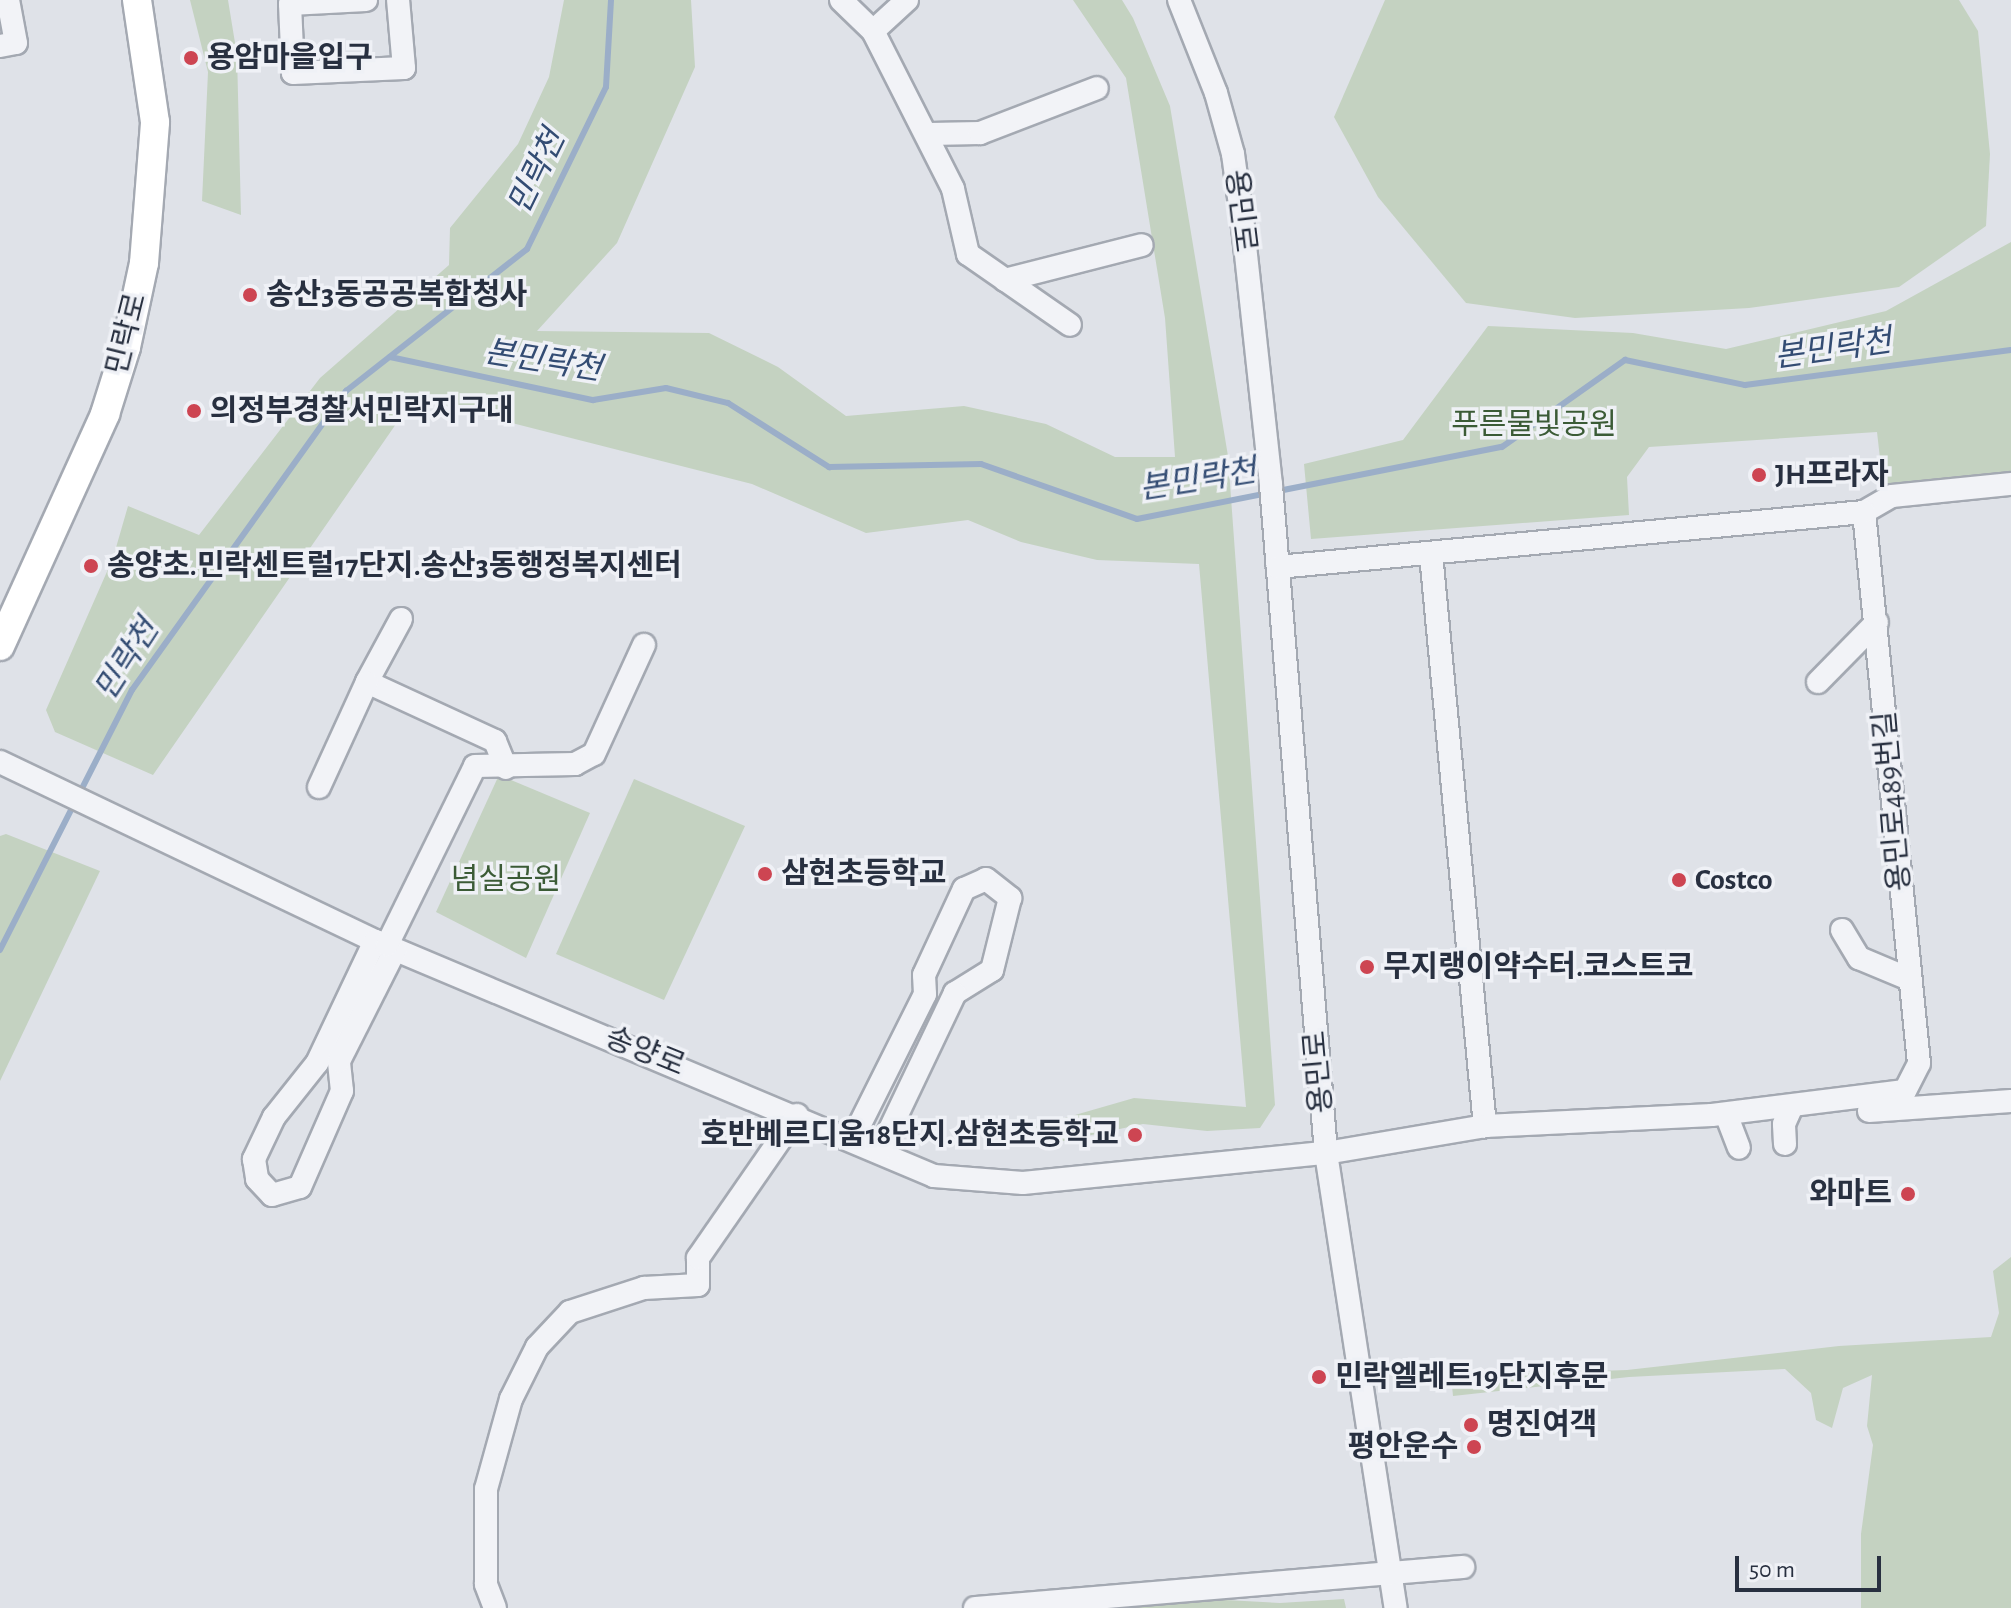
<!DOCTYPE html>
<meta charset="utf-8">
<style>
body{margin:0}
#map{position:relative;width:2011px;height:1608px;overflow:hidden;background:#dfe2e8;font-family:"Alegreya Sans","Noto Sans KR",sans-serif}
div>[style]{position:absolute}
.green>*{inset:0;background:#c4d2c1}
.stream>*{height:6px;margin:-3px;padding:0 3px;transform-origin:3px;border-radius:3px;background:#9baec8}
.roads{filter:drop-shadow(2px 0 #a4a9b2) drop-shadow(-2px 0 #a4a9b2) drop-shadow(0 2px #a4a9b2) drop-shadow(0 -2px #a4a9b2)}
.minor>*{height:22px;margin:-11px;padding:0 11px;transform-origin:11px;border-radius:11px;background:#f2f3f7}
.major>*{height:28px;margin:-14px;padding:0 14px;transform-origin:14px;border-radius:14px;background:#fff}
.dots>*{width:22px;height:22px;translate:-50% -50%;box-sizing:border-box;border:4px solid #eff1f6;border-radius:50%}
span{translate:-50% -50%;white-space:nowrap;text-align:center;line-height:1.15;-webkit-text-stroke:7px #eff1f6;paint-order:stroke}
.poi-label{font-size:30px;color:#283040;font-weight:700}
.left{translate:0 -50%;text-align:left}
.right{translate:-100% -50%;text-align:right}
.street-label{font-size:30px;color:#283040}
.park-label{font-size:30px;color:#3b5b36}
.water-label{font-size:32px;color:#334c73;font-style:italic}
.scale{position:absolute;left:1735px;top:1556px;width:146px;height:36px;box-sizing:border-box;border:4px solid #283040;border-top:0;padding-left:10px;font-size:24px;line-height:28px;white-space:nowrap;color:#283040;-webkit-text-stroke:6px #eff1f6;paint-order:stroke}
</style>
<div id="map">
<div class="green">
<div style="clip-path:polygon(190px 0,228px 0,237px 55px,241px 215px,202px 201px,208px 72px)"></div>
<div style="clip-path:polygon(564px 0,691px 0,695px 67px,617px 243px,537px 331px,709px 333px,778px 367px,846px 416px,964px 406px,1046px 424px,1115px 457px,1175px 457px,1165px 318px,1126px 78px,1073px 0,1122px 0,1133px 18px,1170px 106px,1228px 456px,1275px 1105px,1260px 1128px,1207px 1131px,1143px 1124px,1054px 1143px,1006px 1135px,1134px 1098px,1246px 1107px,1199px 564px,1097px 560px,1021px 542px,968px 520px,866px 533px,752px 484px,414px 398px,153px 775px,55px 732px,46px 710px,113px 558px,128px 506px,199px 535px,320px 378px,449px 265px,450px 228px,518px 144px,549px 77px)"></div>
<div style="clip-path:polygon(1385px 0,1959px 0,1978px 31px,1990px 154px,1986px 226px,1899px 287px,1749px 308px,1575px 318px,1466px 303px,1378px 197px,1334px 117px)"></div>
<div style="clip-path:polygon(2011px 242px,2011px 473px,1883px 485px,1877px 432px,1649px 447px,1627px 477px,1629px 515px,1311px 539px,1304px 464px,1403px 440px,1488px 326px,1633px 333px,1726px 349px,1886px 311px)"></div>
<div style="clip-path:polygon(499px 775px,590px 813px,526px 958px,436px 912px)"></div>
<div style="clip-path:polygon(634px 779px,745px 826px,664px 1000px,556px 954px)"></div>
<div style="clip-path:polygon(6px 834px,100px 871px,0 1081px,0 836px)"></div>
<div style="clip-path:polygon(2011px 1257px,2011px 1608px,1861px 1608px,1861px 1534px,1873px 1445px,1867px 1426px,1872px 1375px,1843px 1388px,1832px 1428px,1816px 1420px,1811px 1393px,1785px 1369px,1629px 1377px,1453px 1396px,1451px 1376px,1627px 1370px,1839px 1346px,1991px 1337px,1999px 1313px,1993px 1271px)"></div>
<div style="clip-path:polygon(1189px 1598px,1280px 1603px,1344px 1599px,1346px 1608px,1095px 1608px)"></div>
</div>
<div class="stream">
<div style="left:390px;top:357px;width:208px;rotate:12deg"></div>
<div style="left:593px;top:400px;width:74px;rotate:-9.3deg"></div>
<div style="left:666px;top:388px;width:64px;rotate:13.6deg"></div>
<div style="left:728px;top:403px;width:120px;rotate:32.4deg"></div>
<div style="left:829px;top:467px;width:152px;rotate:-1.1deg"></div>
<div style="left:981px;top:464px;width:165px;rotate:19.4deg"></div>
<div style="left:1137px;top:519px;width:372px;rotate:-11.2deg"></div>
<div style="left:1502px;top:447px;width:151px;rotate:-35.3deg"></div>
<div style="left:1625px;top:360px;width:123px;rotate:11.8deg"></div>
<div style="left:1745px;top:385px;width:268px;rotate:-7.5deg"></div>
<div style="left:0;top:950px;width:292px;rotate:-63.1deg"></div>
<div style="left:132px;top:690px;width:368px;rotate:-54.4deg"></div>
<div style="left:346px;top:391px;width:230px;rotate:-38.1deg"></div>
<div style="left:527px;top:249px;width:180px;rotate:-64deg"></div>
<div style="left:606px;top:87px;width:87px;rotate:-86.7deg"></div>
</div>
<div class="roads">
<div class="minor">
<div style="left:366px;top:0;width:76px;rotate:177deg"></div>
<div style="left:290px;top:4px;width:69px;rotate:87.5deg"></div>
<div style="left:293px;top:73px;width:111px;rotate:-2.6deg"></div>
<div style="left:404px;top:68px;width:68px;rotate:-95deg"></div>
<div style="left:841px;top:0;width:45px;rotate:44.1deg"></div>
<div style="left:907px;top:0;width:46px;rotate:137.6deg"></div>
<div style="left:873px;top:31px;width:177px;rotate:63.1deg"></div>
<div style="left:953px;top:189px;width:67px;rotate:77deg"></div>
<div style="left:968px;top:254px;width:124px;rotate:34.8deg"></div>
<div style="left:1179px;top:0;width:100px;rotate:68.3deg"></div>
<div style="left:1216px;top:93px;width:63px;rotate:74.4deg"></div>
<div style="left:1233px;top:154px;width:74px;rotate:82.2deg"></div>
<div style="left:1243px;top:227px;width:260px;rotate:83.8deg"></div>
<div style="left:1271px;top:485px;width:670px;rotate:85.29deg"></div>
<div style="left:1326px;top:1153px;width:460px;rotate:81.3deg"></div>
<div style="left:0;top:46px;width:16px;rotate:-11deg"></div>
<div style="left:16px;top:43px;width:44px;rotate:-100.5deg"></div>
<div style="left:930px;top:134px;width:50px;rotate:-1.1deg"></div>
<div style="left:980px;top:133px;width:125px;rotate:-21deg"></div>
<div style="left:1005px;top:280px;width:141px;rotate:-14.3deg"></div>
<div style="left:1864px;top:512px;width:32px;rotate:-30deg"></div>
<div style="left:1892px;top:496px;width:120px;rotate:-5.8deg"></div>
<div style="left:1431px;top:554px;width:575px;rotate:84.61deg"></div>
<div style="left:401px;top:619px;width:72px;rotate:118.4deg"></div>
<div style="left:367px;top:682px;width:141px;rotate:24.7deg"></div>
<div style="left:495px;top:741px;width:29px;rotate:68deg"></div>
<div style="left:1818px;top:682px;width:84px;rotate:-45.5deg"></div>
<div style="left:0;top:762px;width:416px;rotate:25.5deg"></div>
<div style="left:375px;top:941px;width:606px;rotate:22.8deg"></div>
<div style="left:934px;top:1176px;width:89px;rotate:4.5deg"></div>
<div style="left:1023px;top:1183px;width:304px;rotate:-5.7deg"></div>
<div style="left:1326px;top:1153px;width:161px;rotate:-9.6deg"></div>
<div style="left:1485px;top:1126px;width:227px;rotate:-2.8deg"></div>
<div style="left:1712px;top:1115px;width:194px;rotate:-7.1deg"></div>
<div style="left:1905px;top:1091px;width:31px;rotate:-63deg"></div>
<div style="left:1919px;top:1063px;width:554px;rotate:-95.7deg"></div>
<div style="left:1864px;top:512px;width:589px;rotate:174.64deg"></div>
<div style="left:319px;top:787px;width:115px;rotate:-65.4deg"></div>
<div style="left:1842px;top:930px;width:33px;rotate:59deg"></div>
<div style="left:1859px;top:958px;width:54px;rotate:22.8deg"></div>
<div style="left:375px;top:941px;width:135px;rotate:115.4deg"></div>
<div style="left:317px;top:1063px;width:69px;rotate:128.5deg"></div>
<div style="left:274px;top:1117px;width:47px;rotate:115.5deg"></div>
<div style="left:254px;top:1159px;width:20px;rotate:81deg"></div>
<div style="left:257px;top:1179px;width:22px;rotate:47deg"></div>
<div style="left:272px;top:1195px;width:29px;rotate:-16deg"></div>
<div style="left:300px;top:1187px;width:105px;rotate:-66.4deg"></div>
<div style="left:342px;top:1091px;width:30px;rotate:-96deg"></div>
<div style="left:339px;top:1061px;width:124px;rotate:-63.2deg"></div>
<div style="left:387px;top:945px;width:199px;rotate:-63.8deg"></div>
<div style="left:475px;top:766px;width:100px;rotate:-1.1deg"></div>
<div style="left:575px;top:764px;width:21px;rotate:-28deg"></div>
<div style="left:594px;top:754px;width:120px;rotate:-65.4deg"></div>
<div style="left:1869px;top:1111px;width:142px;rotate:-4deg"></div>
<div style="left:1726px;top:1114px;width:36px;rotate:69deg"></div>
<div style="left:852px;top:1140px;width:163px;rotate:-63.4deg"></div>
<div style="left:925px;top:994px;width:19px;rotate:-93deg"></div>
<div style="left:924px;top:975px;width:95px;rotate:-65.1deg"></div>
<div style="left:964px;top:889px;width:24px;rotate:-24deg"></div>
<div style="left:986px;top:879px;width:31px;rotate:38deg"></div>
<div style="left:1010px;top:898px;width:74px;rotate:104deg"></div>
<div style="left:992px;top:970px;width:44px;rotate:148.1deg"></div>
<div style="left:955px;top:993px;width:176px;rotate:115.5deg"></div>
<div style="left:1785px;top:1144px;width:20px;rotate:-93deg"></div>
<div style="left:1784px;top:1124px;width:17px;rotate:-66deg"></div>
<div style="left:495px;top:1608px;width:26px;rotate:-111deg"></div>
<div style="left:486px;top:1584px;width:95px;rotate:-90deg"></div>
<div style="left:486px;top:1489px;width:93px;rotate:-74.5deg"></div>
<div style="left:511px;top:1399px;width:58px;rotate:-63.4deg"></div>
<div style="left:537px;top:1347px;width:48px;rotate:-46.7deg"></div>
<div style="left:570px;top:1312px;width:78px;rotate:-18deg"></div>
<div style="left:644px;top:1288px;width:54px;rotate:-3.2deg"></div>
<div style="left:698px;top:1285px;width:27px;rotate:-90deg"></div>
<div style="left:698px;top:1258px;width:174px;rotate:-55.3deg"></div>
<div style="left:975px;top:1608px;width:490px;rotate:-4.8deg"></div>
</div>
<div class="major">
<div style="left:0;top:646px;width:255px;rotate:-65.6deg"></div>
<div style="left:105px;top:414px;width:70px;rotate:-72.6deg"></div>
<div style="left:126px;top:347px;width:86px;rotate:-77.9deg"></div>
<div style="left:144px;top:263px;width:141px;rotate:-85.5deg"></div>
<div style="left:155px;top:122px;width:123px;rotate:-98.4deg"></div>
</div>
</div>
<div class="dots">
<div style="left:191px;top:58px;background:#cd4552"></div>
<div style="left:250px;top:295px;background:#cd4552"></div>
<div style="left:194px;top:411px;background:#cd4552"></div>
<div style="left:1759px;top:475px;background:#cd4552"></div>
<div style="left:91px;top:566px;background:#cd4552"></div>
<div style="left:765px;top:874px;background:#cd4552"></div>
<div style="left:1679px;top:880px;background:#cd4552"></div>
<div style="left:1367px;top:967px;background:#cd4552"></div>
<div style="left:1135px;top:1135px;background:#cd4552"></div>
<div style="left:1908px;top:1194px;background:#cd4552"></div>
<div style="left:1319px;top:1377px;background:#cd4552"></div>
<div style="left:1471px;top:1425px;background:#cd4552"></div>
<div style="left:1474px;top:1447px;background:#cd4552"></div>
</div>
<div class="poi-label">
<span class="left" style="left:207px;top:58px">용암마을입구</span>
<span class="left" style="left:266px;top:295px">송산3동공공복합청사</span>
<span class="left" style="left:210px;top:411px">의정부경찰서민락지구대</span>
<span class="left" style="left:1775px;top:475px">JH프라자</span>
<span class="left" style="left:107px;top:566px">송양초.민락센트럴17단지.송산3동행정복지센터</span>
<span class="left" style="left:781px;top:874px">삼현초등학교</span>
<span class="left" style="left:1695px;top:880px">Costco</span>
<span class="left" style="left:1383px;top:967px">무지랭이약수터.코스트코</span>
<span class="right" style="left:1119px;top:1135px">호반베르디움18단지.삼현초등학교</span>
<span class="right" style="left:1892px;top:1194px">와마트</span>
<span class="left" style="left:1335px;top:1377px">민락엘레트19단지후문</span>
<span class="left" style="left:1487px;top:1425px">명진여객</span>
<span class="right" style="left:1458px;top:1447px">평안운수</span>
</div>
<div class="street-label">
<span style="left:1240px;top:211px;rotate:83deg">용민로</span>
<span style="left:127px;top:334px;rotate:-76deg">민락로</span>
<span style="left:1893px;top:801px;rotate:-95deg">용민로489번길</span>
<span style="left:645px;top:1052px;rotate:22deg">송양로</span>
<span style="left:1319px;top:1072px;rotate:-95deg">용민로</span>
</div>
<div class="park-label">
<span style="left:1534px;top:425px">푸른물빛공원</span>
<span style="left:506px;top:880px">념실공원</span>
</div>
<div class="water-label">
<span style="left:537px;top:172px;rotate:-64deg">민락천</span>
<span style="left:1833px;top:349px;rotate:-8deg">본민락천</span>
<span style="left:543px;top:361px;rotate:9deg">본민락천</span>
<span style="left:1198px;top:480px;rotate:-9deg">본민락천</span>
<span style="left:127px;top:660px;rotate:-57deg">민락천</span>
</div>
<div class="scale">50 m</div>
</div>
